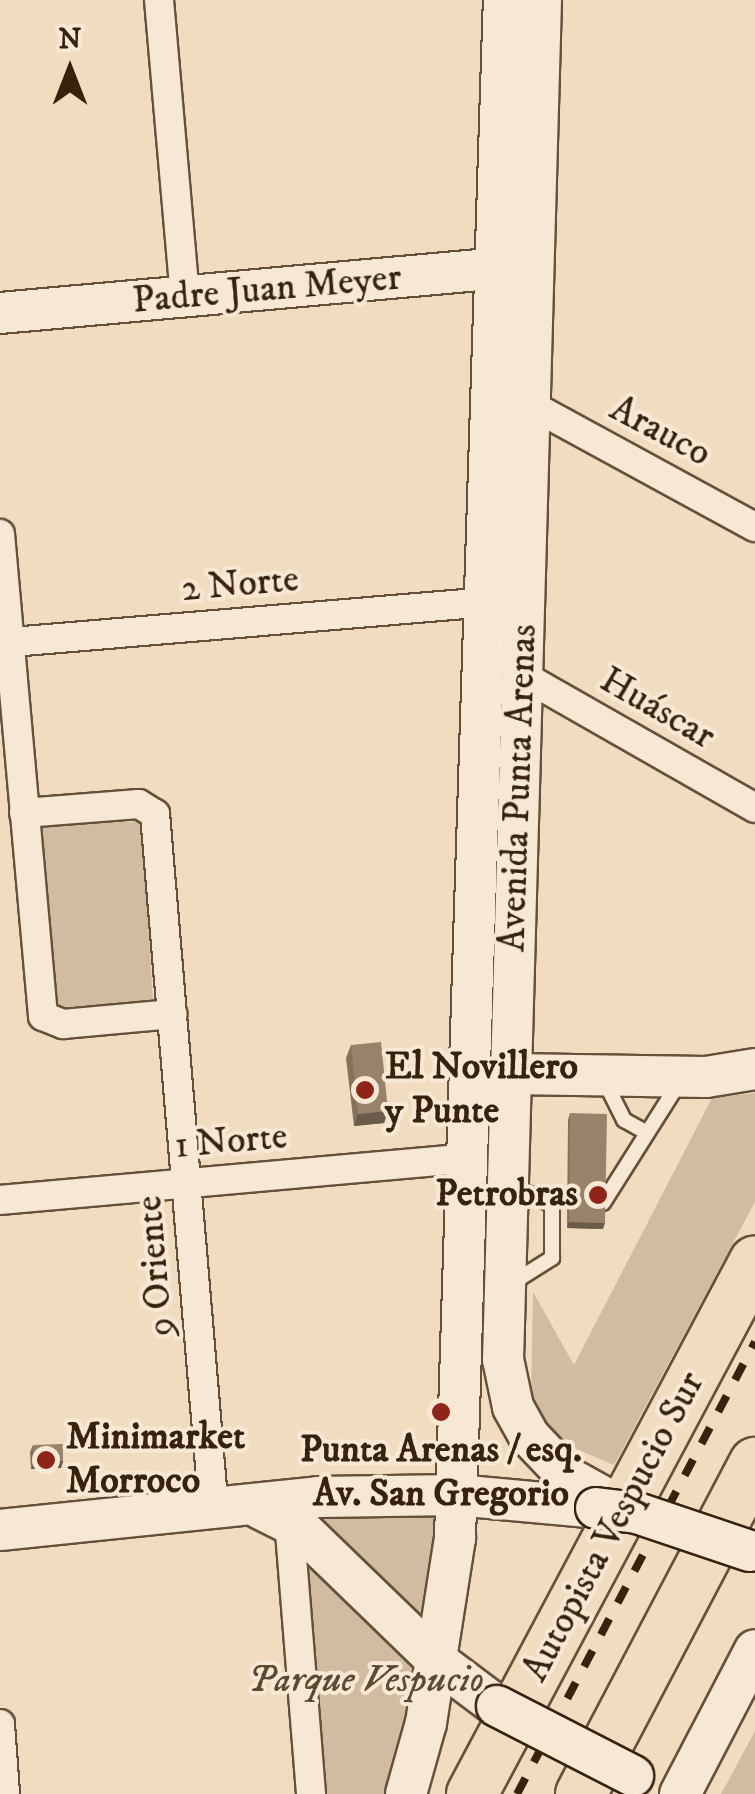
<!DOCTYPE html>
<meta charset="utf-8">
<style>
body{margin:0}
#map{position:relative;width:755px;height:1794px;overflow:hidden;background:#f2dcbf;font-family:"IM FELL DW Pica",serif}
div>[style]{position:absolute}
.green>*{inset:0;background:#d2bca1}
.roads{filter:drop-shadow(2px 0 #66503a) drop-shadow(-2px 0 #66503a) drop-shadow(0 2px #66503a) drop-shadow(0 -2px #66503a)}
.lane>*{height:14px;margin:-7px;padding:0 7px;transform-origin:7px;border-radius:7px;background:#f7e8d5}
.street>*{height:28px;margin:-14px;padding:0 14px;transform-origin:14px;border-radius:14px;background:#f7e8d5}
.secondary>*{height:40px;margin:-20px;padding:0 20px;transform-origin:20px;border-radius:20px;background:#f7e8d5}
.highway>*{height:50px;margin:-25px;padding:0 25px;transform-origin:25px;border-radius:25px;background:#f2dcbf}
.rail>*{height:8px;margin-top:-4px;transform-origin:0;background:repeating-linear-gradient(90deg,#38210d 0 18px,transparent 0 36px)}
.bridges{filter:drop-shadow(2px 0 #38210d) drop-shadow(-2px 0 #38210d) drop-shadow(0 2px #38210d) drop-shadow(0 -2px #38210d)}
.secondary-bridge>*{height:40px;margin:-20px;padding:0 20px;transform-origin:20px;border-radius:20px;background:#f7e8d5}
.wall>*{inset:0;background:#84705b}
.shaded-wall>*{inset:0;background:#6b5b4a}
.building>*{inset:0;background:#99826a}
.dots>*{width:28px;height:28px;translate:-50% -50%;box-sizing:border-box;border:5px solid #f7e8d5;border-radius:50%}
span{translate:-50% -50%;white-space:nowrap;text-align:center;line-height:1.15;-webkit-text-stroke:8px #f7e8d5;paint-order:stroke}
.street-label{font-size:38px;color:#38210d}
.poi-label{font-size:38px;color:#38210d;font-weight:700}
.left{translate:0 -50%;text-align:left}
.right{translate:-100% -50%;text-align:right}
.park-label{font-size:38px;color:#5e4832;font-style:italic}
.north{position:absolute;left:20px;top:20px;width:100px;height:100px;-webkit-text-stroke:8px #f7e8d5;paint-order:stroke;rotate:0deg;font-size:28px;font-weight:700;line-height:40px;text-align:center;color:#38210d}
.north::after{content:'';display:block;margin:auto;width:35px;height:45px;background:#38210d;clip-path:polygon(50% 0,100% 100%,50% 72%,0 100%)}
</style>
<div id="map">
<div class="green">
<div style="clip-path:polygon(142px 821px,153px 1001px,47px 1008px,36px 827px)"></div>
<div style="clip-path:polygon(755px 1093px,755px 1202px,614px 1465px,557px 1441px,531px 1399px,533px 1292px,574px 1365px,712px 1098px)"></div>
<div style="clip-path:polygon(301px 1504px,437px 1512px,431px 1630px)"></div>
<div style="clip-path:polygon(303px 1551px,418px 1658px,393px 1794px,319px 1794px)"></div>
<div style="clip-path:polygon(755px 1731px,755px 1794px,721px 1794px)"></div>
</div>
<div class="roads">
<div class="lane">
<div style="left:604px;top:1080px;width:45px;rotate:63.4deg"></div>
<div style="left:624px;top:1120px;width:25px;rotate:29deg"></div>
<div style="left:603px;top:1203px;width:144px;rotate:-57.7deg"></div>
<div style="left:509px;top:1285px;width:51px;rotate:-32.1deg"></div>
<div style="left:552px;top:1258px;width:53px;rotate:-90deg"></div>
<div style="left:552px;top:1205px;width:46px;rotate:-154deg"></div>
</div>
<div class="street">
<div style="left:159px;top:0;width:298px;rotate:85deg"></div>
<div style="left:529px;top:404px;width:257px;rotate:28.6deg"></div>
<div style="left:0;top:534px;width:484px;rotate:84.9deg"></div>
<div style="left:43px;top:1016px;width:22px;rotate:22deg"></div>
<div style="left:63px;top:1024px;width:110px;rotate:-5.2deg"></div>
<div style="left:0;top:643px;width:489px;rotate:-4.8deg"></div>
<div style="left:522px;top:675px;width:268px;rotate:29.7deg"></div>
<div style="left:24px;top:813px;width:115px;rotate:-4.5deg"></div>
<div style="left:139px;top:804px;width:19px;rotate:32deg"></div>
<div style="left:155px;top:814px;width:700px;rotate:85.17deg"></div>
<div style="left:0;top:1200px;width:470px;rotate:-5.1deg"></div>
<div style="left:289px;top:1520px;width:275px;rotate:85.4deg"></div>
<div style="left:0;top:1724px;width:70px;rotate:85.9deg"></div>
</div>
<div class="secondary">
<div style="left:541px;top:0;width:1360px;rotate:91.6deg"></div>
<div style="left:503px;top:1359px;width:49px;rotate:78.2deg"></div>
<div style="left:513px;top:1407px;width:33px;rotate:61deg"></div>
<div style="left:529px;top:1436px;width:58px;rotate:46.4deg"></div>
<div style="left:569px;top:1478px;width:38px;rotate:29deg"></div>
<div style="left:0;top:313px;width:526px;rotate:-5.13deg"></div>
<div style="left:487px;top:1081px;width:25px;rotate:-16deg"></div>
<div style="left:511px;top:1074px;width:195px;rotate:0.9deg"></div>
<div style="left:706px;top:1077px;width:50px;rotate:-9.3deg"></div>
<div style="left:259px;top:1508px;width:47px;rotate:26.6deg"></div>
<div style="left:301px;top:1529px;width:190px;rotate:44.1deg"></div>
<div style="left:437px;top:1661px;width:75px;rotate:36.9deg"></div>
<div style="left:0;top:1530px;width:320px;rotate:-5.9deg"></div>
<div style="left:318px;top:1497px;width:139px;rotate:-0.8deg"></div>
<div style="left:457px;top:1495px;width:140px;rotate:5.3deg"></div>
<div style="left:406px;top:1794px;width:74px;rotate:-74.3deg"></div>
<div style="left:426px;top:1723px;width:187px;rotate:-81.1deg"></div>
<div style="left:455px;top:1538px;width:1539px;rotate:-88.18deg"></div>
<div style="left:680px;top:1794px;width:162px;rotate:-62.5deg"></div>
</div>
<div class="highway">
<div style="left:472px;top:1794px;width:603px;rotate:-62.03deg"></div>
<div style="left:581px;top:1794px;width:374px;rotate:-62.3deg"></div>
</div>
</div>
<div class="rail">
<div style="left:517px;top:1794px;width:511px;rotate:-62.23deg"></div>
</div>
<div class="bridges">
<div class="secondary-bridge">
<div style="left:596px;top:1508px;width:41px;rotate:7deg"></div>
<div style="left:637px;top:1513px;width:119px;rotate:18.6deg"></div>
<div style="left:497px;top:1706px;width:153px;rotate:27.2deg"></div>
</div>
</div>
<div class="wall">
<div style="clip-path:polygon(351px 1045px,388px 1111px,384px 1123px,354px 1126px,346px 1058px)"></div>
<div style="clip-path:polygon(570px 1113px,603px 1229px,567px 1228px,568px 1120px)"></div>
<div style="clip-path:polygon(33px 1445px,63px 1461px,61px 1468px,31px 1469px,30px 1452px)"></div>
</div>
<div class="shaded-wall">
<div style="clip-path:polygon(388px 1111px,384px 1123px,354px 1126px,358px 1114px)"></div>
<div style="clip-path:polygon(569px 1222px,605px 1223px,603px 1229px,567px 1228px)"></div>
<div style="clip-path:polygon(63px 1461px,61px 1468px,31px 1469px,34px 1462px)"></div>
</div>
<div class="building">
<div style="clip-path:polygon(381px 1042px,388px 1111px,358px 1114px,351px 1045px)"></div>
<div style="clip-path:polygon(570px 1113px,607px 1114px,605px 1223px,569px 1222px)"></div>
<div style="clip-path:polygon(63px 1444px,63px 1461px,34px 1462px,33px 1445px)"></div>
</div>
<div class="dots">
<div style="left:365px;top:1090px;background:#8f2418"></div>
<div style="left:598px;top:1195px;background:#8f2418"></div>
<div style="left:441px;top:1412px;background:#8f2418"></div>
<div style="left:46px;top:1460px;background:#8f2418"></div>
</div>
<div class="street-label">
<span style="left:267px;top:290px;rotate:-5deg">Padre Juan Meyer</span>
<span style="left:660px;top:432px;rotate:28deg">Arauco</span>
<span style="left:240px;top:585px;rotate:-5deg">2 Norte</span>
<span style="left:657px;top:709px;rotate:30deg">Huáscar</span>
<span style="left:519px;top:788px;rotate:-88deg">Avenida Punta Arenas</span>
<span style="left:231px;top:1142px;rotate:-5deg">1 Norte</span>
<span style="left:156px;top:1266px;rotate:-95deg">9 Oriente</span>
<span style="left:614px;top:1527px;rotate:-62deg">Autopista Vespucio Sur</span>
</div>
<div class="poi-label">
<span class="left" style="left:385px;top:1090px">El Novillero<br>y Punte</span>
<span class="right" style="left:578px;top:1195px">Petrobras</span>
<span class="left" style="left:66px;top:1460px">Minimarket<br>Morroco</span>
<span style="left:441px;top:1473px">Punta Arenas / esq.<br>Av. San Gregorio</span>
</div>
<div class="park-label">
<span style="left:366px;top:1681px">Parque Vespucio</span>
</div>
<div class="north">N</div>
</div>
